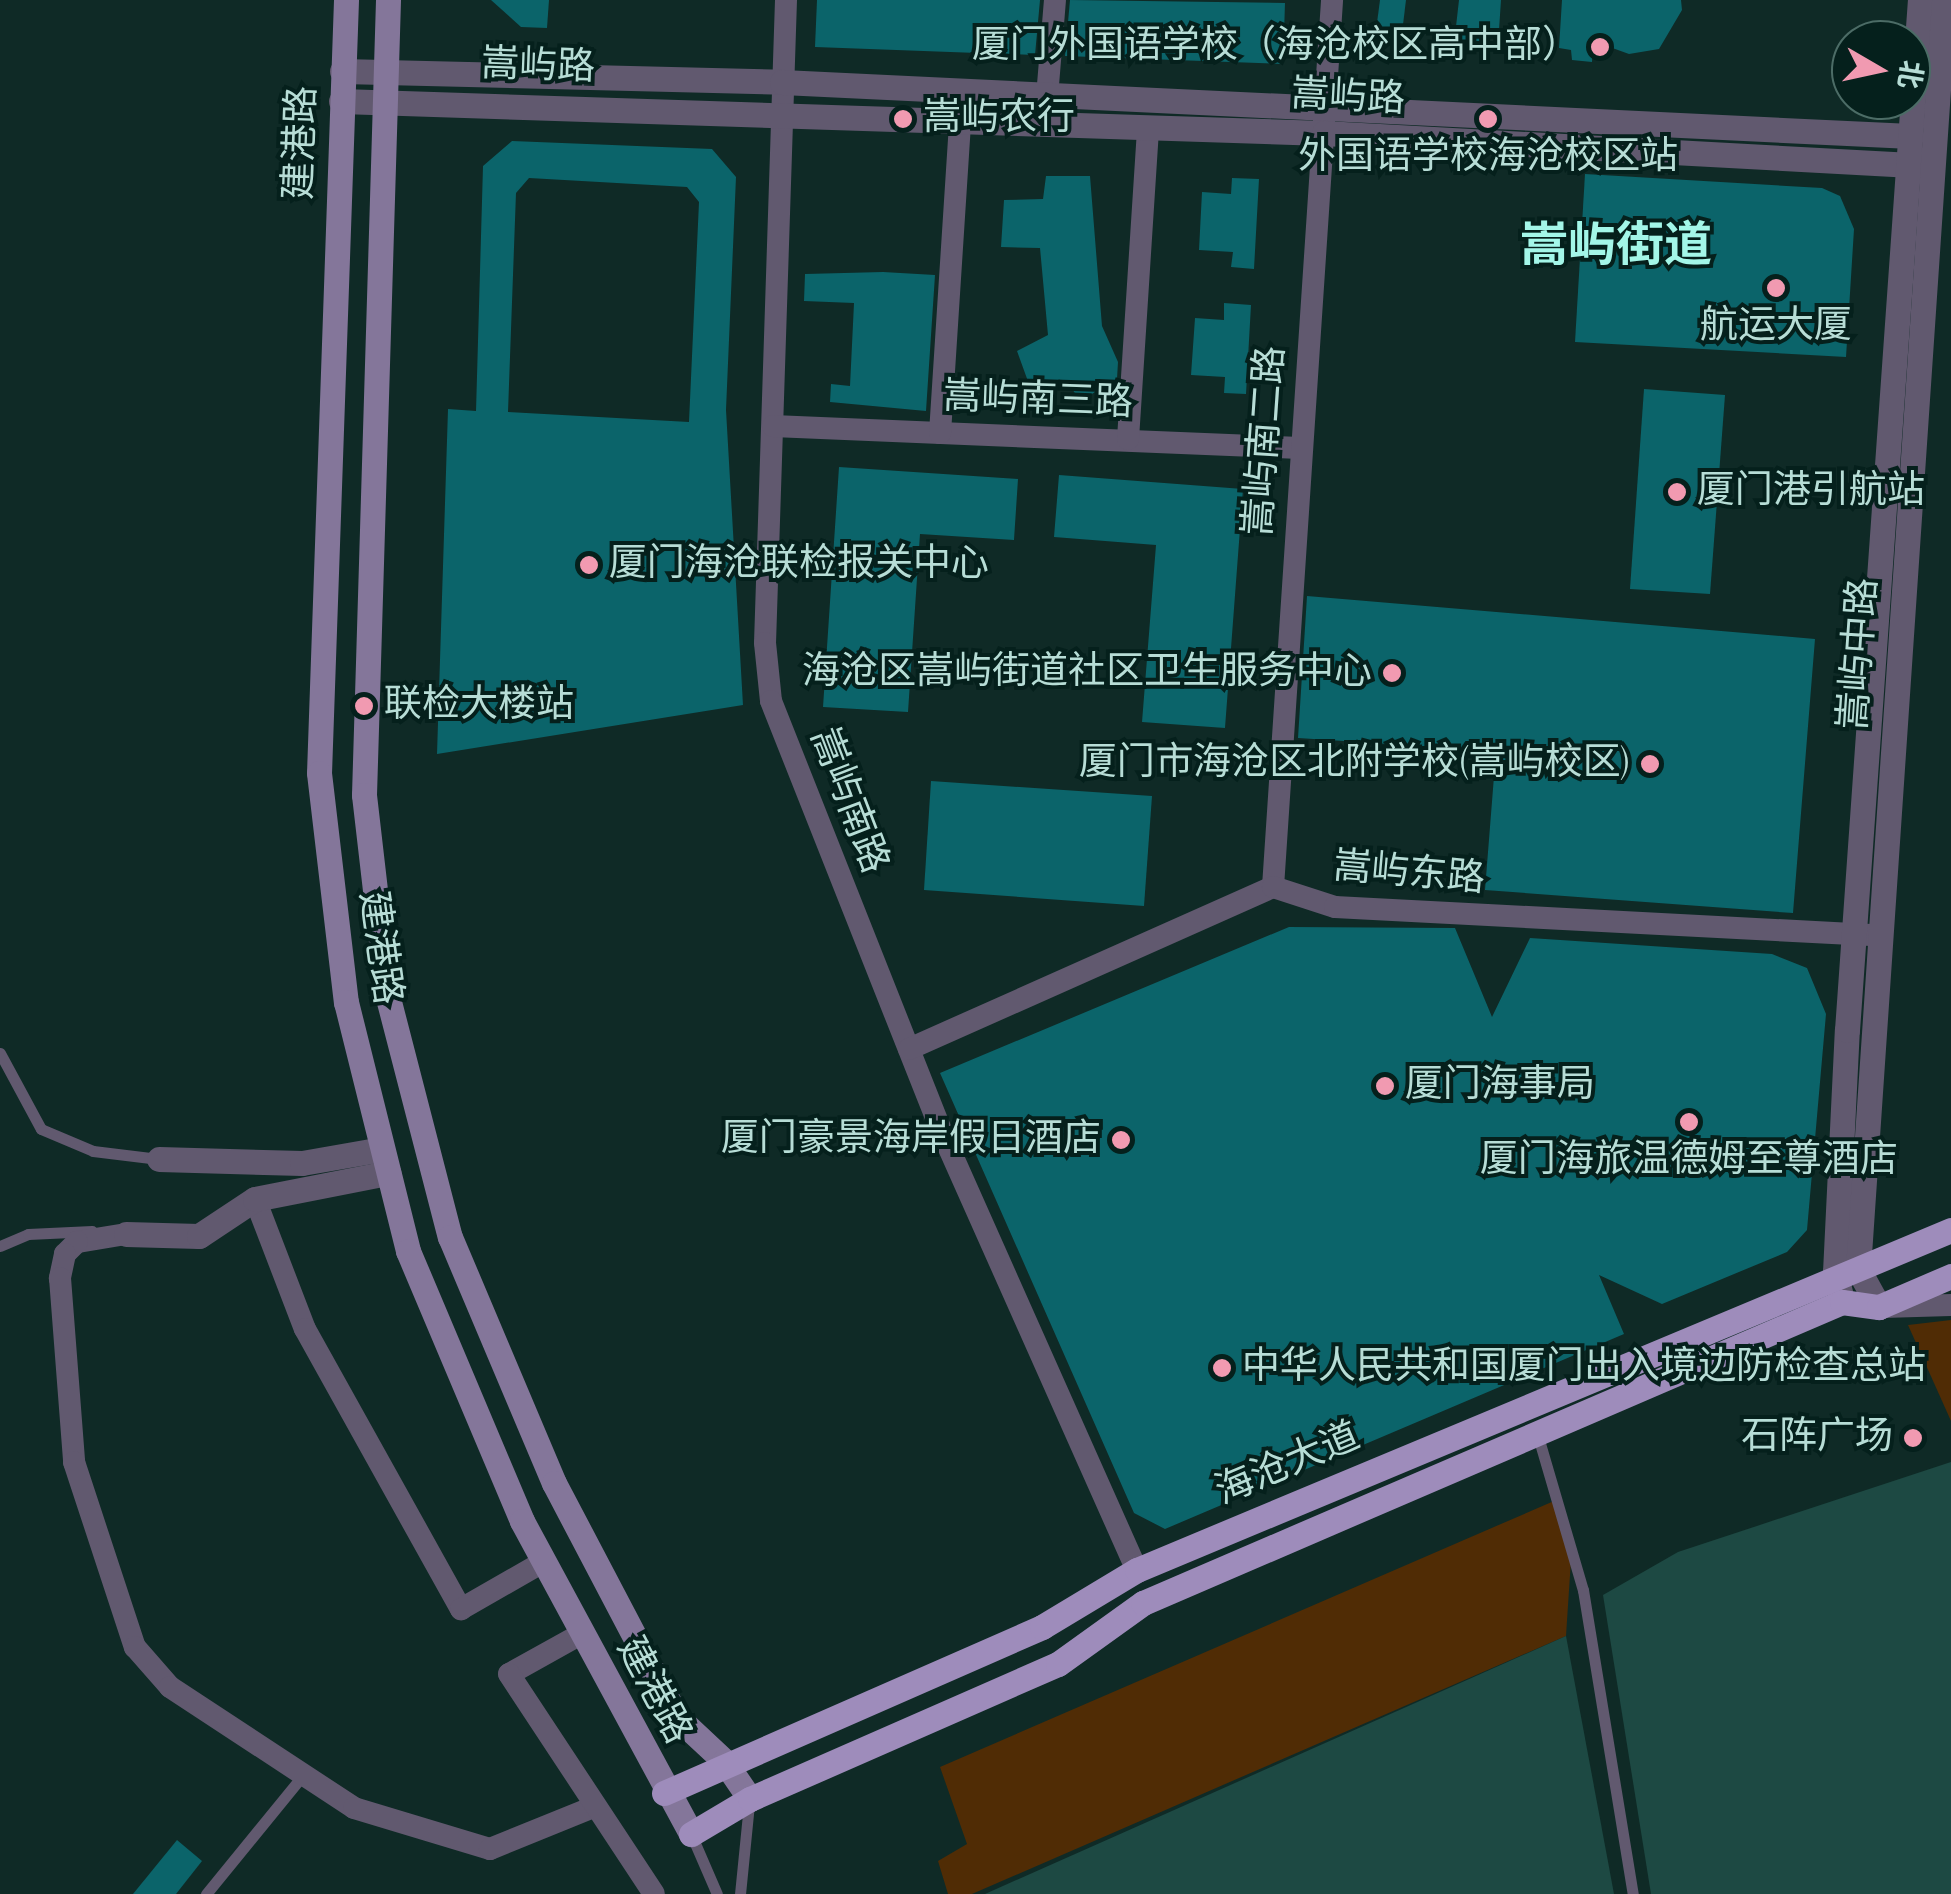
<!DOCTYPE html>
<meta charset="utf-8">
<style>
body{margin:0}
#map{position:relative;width:1951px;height:1894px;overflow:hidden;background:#0f2a26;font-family:Spectral,"Noto Sans SC",serif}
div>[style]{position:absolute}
.green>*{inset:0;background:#502c05}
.water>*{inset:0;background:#1d4943}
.building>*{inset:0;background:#0b646a}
.service>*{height:11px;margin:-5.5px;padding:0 5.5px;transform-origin:5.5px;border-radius:5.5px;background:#61596f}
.minor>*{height:22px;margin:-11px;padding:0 11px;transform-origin:11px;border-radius:11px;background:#61596f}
.tertiary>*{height:25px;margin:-12.5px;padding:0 12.5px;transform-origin:12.5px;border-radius:12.5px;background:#61596f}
.secondary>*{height:25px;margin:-12.5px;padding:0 12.5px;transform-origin:12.5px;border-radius:12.5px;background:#84769a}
.primary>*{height:25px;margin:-12.5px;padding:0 12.5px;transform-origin:12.5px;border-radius:12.5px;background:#9e8cbb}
.dots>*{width:28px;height:28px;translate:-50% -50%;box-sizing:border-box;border:5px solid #05201c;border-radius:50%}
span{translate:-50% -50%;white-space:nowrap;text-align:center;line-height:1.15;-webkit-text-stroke:8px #05201c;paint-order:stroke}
.poi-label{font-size:38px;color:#b7ddd6}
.right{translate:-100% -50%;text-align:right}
.left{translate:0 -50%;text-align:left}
.street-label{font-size:38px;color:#b7ddd6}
.district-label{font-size:48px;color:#a3f6e8;font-weight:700}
.north{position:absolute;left:1831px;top:20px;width:100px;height:100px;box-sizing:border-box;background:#05201c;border:2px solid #4c6c66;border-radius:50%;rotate:99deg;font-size:28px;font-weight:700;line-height:40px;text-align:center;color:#b7ddd6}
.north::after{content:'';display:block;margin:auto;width:35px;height:45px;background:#f19ab1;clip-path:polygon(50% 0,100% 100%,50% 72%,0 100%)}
</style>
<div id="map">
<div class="green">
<div style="clip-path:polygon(1951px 1320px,1951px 1421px,1908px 1325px)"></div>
<div style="clip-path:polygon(1554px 1501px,1571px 1560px,1566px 1636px,972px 1894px,948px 1894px,938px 1861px,967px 1844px,940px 1767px)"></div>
</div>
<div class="water">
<div style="clip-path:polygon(1951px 1462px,1951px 1894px,1651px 1894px,1603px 1595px,1678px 1552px)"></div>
<div style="clip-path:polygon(1566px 1636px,1614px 1894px,985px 1894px)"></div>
</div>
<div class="building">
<div style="clip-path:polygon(491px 0,549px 0,547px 28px,521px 27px)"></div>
<div style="clip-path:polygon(817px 0,1040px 0,1035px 55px,815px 47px)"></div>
<div style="clip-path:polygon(1070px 0,1285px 3px,1283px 64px,1065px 56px)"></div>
<div style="clip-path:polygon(1380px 0,1406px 0,1401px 41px,1375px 38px)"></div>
<div style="clip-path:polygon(1459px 0,1501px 0,1499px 30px,1482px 29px,1479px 48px,1454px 44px)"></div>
<div style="clip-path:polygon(1562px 0,1681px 0,1682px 10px,1659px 49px,1629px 54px,1593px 41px,1592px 62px,1572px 60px,1571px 50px,1559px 48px)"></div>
<div style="clip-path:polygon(evenodd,512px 141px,712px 149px,736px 177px,726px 410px,743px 705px,437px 754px,448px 409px,476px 411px,483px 166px,512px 141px,529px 178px,687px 187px,699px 202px,689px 422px,508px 412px,516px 193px,529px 178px)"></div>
<div style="clip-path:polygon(1585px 174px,1822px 188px,1840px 196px,1854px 229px,1846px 357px,1575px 342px)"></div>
<div style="clip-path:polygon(1046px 176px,1090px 176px,1102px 326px,1118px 362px,1117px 379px,1080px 401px,1069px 384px,1034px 398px,1017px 351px,1048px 335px,1040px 248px,1001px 247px,1004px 200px,1043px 199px)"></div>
<div style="clip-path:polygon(1232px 178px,1259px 179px,1254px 269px,1231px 267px,1233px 252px,1199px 250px,1202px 192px,1231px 194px)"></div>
<div style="clip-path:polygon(883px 272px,935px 275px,926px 411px,830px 402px,831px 384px,850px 386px,854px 303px,804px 301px,805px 274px)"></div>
<div style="clip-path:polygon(1224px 303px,1251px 305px,1246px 394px,1224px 393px,1225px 377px,1191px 375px,1195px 318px,1224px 320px)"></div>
<div style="clip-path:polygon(1644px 389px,1725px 395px,1710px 594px,1630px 589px)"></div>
<div style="clip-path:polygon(839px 467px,1018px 479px,1014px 540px,920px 534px,908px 712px,823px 707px)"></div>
<div style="clip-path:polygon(1059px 475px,1243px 489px,1225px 728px,1142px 722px,1156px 545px,1054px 537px)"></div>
<div style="clip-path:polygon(1307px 596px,1815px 639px,1793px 913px,1485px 890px,1496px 751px,1298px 738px)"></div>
<div style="clip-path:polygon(931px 781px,1152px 796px,1144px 906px,924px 890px)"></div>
<div style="clip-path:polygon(1289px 927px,1455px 928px,1492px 1017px,1530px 938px,1772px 954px,1807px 968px,1826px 1014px,1807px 1230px,1787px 1252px,1662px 1304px,1599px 1275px,1624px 1334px,1165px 1529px,1134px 1513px,940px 1073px)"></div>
<div style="clip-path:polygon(177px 1840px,202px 1861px,176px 1894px,133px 1894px)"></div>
</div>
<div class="service">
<div style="left:0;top:1053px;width:86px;rotate:61.7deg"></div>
<div style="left:41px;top:1129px;width:56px;rotate:22.9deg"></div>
<div style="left:93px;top:1151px;width:66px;rotate:6.9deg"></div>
<div style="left:0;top:1246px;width:30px;rotate:-23deg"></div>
<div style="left:28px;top:1234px;width:64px;rotate:-2.7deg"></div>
<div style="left:1537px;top:1433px;width:164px;rotate:73.7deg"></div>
<div style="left:1583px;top:1590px;width:308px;rotate:80.7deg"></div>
<div style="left:691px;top:1834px;width:65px;rotate:66.6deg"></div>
<div style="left:206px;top:1894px;width:155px;rotate:-50.8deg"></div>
<div style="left:740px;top:1894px;width:90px;rotate:-84.3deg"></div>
</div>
<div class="minor">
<div style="left:786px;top:0;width:643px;rotate:91.87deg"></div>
<div style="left:765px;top:643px;width:58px;rotate:84.1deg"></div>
<div style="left:771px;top:701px;width:469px;rotate:68.4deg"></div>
<div style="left:944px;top:1137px;width:474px;rotate:66deg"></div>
<div style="left:1047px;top:97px;width:97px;rotate:-85.3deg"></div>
<div style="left:773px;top:426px;width:527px;rotate:2.39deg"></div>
<div style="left:940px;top:433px;width:312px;rotate:-86.3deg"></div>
<div style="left:1128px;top:439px;width:312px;rotate:-86.3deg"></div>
<div style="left:1273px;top:887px;width:889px;rotate:-86.19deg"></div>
<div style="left:909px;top:1049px;width:398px;rotate:-24deg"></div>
<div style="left:1273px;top:887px;width:65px;rotate:17.9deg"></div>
<div style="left:1335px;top:907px;width:537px;rotate:2.99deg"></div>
<div style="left:255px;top:1199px;width:139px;rotate:69deg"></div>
<div style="left:305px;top:1329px;width:321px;rotate:60.9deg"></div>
<div style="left:461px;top:1609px;width:95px;rotate:-29.8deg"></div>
<div style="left:126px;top:1234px;width:50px;rotate:170.7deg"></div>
<div style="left:77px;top:1242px;width:17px;rotate:135deg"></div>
<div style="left:65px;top:1254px;width:25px;rotate:102deg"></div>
<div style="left:60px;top:1278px;width:185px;rotate:85.6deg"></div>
<div style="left:74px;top:1462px;width:195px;rotate:71.8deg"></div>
<div style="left:135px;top:1647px;width:53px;rotate:48.8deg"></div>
<div style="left:170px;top:1687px;width:220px;rotate:33.3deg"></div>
<div style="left:354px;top:1808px;width:142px;rotate:16.8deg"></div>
<div style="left:490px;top:1849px;width:114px;rotate:-22.1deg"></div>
<div style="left:1883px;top:1307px;width:68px;rotate:-1.7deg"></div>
<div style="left:581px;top:1634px;width:82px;rotate:150.9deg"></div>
<div style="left:509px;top:1674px;width:263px;rotate:56.6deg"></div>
</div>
<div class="tertiary">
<div style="left:342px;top:71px;width:440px;rotate:1.4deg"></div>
<div style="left:782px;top:82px;width:1130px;rotate:2.74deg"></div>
<div style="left:341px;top:101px;width:984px;rotate:1.86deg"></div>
<div style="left:1324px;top:133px;width:607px;rotate:3.12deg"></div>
<div style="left:159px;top:1159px;width:143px;rotate:1.6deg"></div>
<div style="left:302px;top:1163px;width:81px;rotate:-9.9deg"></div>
<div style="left:126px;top:1234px;width:73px;rotate:1.6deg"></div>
<div style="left:199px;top:1236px;width:67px;rotate:-33.5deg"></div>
<div style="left:255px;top:1199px;width:136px;rotate:-11.1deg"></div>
<div style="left:1841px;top:1296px;width:25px;rotate:-104deg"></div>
<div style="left:1835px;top:1272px;width:242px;rotate:-87.2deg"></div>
<div style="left:1847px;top:1030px;width:1033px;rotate:-85.95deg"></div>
<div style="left:1879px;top:1307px;width:43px;rotate:-118.9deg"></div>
<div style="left:1858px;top:1269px;width:1272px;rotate:-86.12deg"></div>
</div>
<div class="secondary">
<div style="left:346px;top:0;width:773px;rotate:92deg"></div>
<div style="left:319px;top:773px;width:231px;rotate:83.3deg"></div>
<div style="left:346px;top:1002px;width:257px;rotate:76deg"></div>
<div style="left:408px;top:1251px;width:293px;rotate:67.1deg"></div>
<div style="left:522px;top:1521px;width:356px;rotate:61.6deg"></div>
<div style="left:388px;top:0;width:795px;rotate:91.73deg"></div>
<div style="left:364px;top:795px;width:200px;rotate:83.4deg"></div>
<div style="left:387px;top:994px;width:251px;rotate:75.5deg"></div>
<div style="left:450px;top:1237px;width:267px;rotate:67.1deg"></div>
<div style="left:554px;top:1483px;width:264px;rotate:62.3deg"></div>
<div style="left:677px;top:1717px;width:64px;rotate:43.1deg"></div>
<div style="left:724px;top:1761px;width:46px;rotate:55.6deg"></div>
</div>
<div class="primary">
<div style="left:664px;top:1793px;width:413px;rotate:-23.7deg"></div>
<div style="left:1042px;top:1627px;width:111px;rotate:-31deg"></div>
<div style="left:1137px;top:1570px;width:882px;rotate:-22.67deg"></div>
<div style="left:691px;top:1834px;width:69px;rotate:-30.7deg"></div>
<div style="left:750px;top:1799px;width:336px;rotate:-23.7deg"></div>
<div style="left:1058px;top:1664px;width:105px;rotate:-35.7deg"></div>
<div style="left:1143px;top:1603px;width:761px;rotate:-23.3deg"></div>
<div style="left:1842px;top:1302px;width:37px;rotate:8deg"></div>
<div style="left:1879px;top:1307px;width:78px;rotate:-23.3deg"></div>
</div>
<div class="dots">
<div style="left:1600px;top:47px;background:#f19ab1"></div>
<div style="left:903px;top:119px;background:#f19ab1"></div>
<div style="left:1488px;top:119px;background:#f19ab1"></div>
<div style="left:1776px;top:288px;background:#f19ab1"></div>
<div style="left:1677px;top:492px;background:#f19ab1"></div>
<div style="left:589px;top:565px;background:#f19ab1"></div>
<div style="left:1392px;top:673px;background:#f19ab1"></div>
<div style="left:364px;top:706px;background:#f19ab1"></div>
<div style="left:1650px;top:764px;background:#f19ab1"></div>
<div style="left:1385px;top:1086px;background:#f19ab1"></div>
<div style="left:1689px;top:1122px;background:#f19ab1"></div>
<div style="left:1121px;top:1140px;background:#f19ab1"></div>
<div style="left:1222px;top:1368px;background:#f19ab1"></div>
<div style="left:1913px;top:1438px;background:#f19ab1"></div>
</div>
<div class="poi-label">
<span class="right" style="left:1580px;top:47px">厦门外国语学校（海沧校区高中部）</span>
<span class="left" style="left:923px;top:119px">嵩屿农行</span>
<span style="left:1488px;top:158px">外国语学校海沧校区站</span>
<span style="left:1776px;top:327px">航运大厦</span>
<span class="left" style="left:1697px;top:492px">厦门港引航站</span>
<span class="left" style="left:609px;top:565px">厦门海沧联检报关中心</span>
<span class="right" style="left:1372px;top:673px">海沧区嵩屿街道社区卫生服务中心</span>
<span class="left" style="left:384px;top:706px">联检大楼站</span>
<span class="right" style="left:1630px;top:764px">厦门市海沧区北附学校(嵩屿校区)</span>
<span class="left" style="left:1405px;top:1086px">厦门海事局</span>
<span class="right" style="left:1101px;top:1140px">厦门豪景海岸假日酒店</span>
<span style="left:1689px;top:1161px">厦门海旅温德姆至尊酒店</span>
<span class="left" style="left:1242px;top:1368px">中华人民共和国厦门出入境边防检查总站</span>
<span class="right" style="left:1893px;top:1438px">石阵广场</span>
</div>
<div class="street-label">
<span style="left:538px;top:67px;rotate:2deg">嵩屿路</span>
<span style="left:1348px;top:98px;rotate:3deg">嵩屿路</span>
<span style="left:302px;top:143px;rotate:-88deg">建港路</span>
<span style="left:1038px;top:401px;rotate:2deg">嵩屿南三路</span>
<span style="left:1266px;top:441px;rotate:-86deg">嵩屿南二路</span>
<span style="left:1860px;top:654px;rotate:-86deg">嵩屿中路</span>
<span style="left:848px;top:801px;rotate:69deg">嵩屿南路</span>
<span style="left:1409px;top:874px;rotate:5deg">嵩屿东路</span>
<span style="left:379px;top:948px;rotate:82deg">建港路</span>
<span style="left:1288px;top:1465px;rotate:-23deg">海沧大道</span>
<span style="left:653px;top:1691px;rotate:62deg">建港路</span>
</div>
<div class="district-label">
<span style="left:1616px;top:247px">嵩屿街道</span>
</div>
<div class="north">北</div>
</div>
